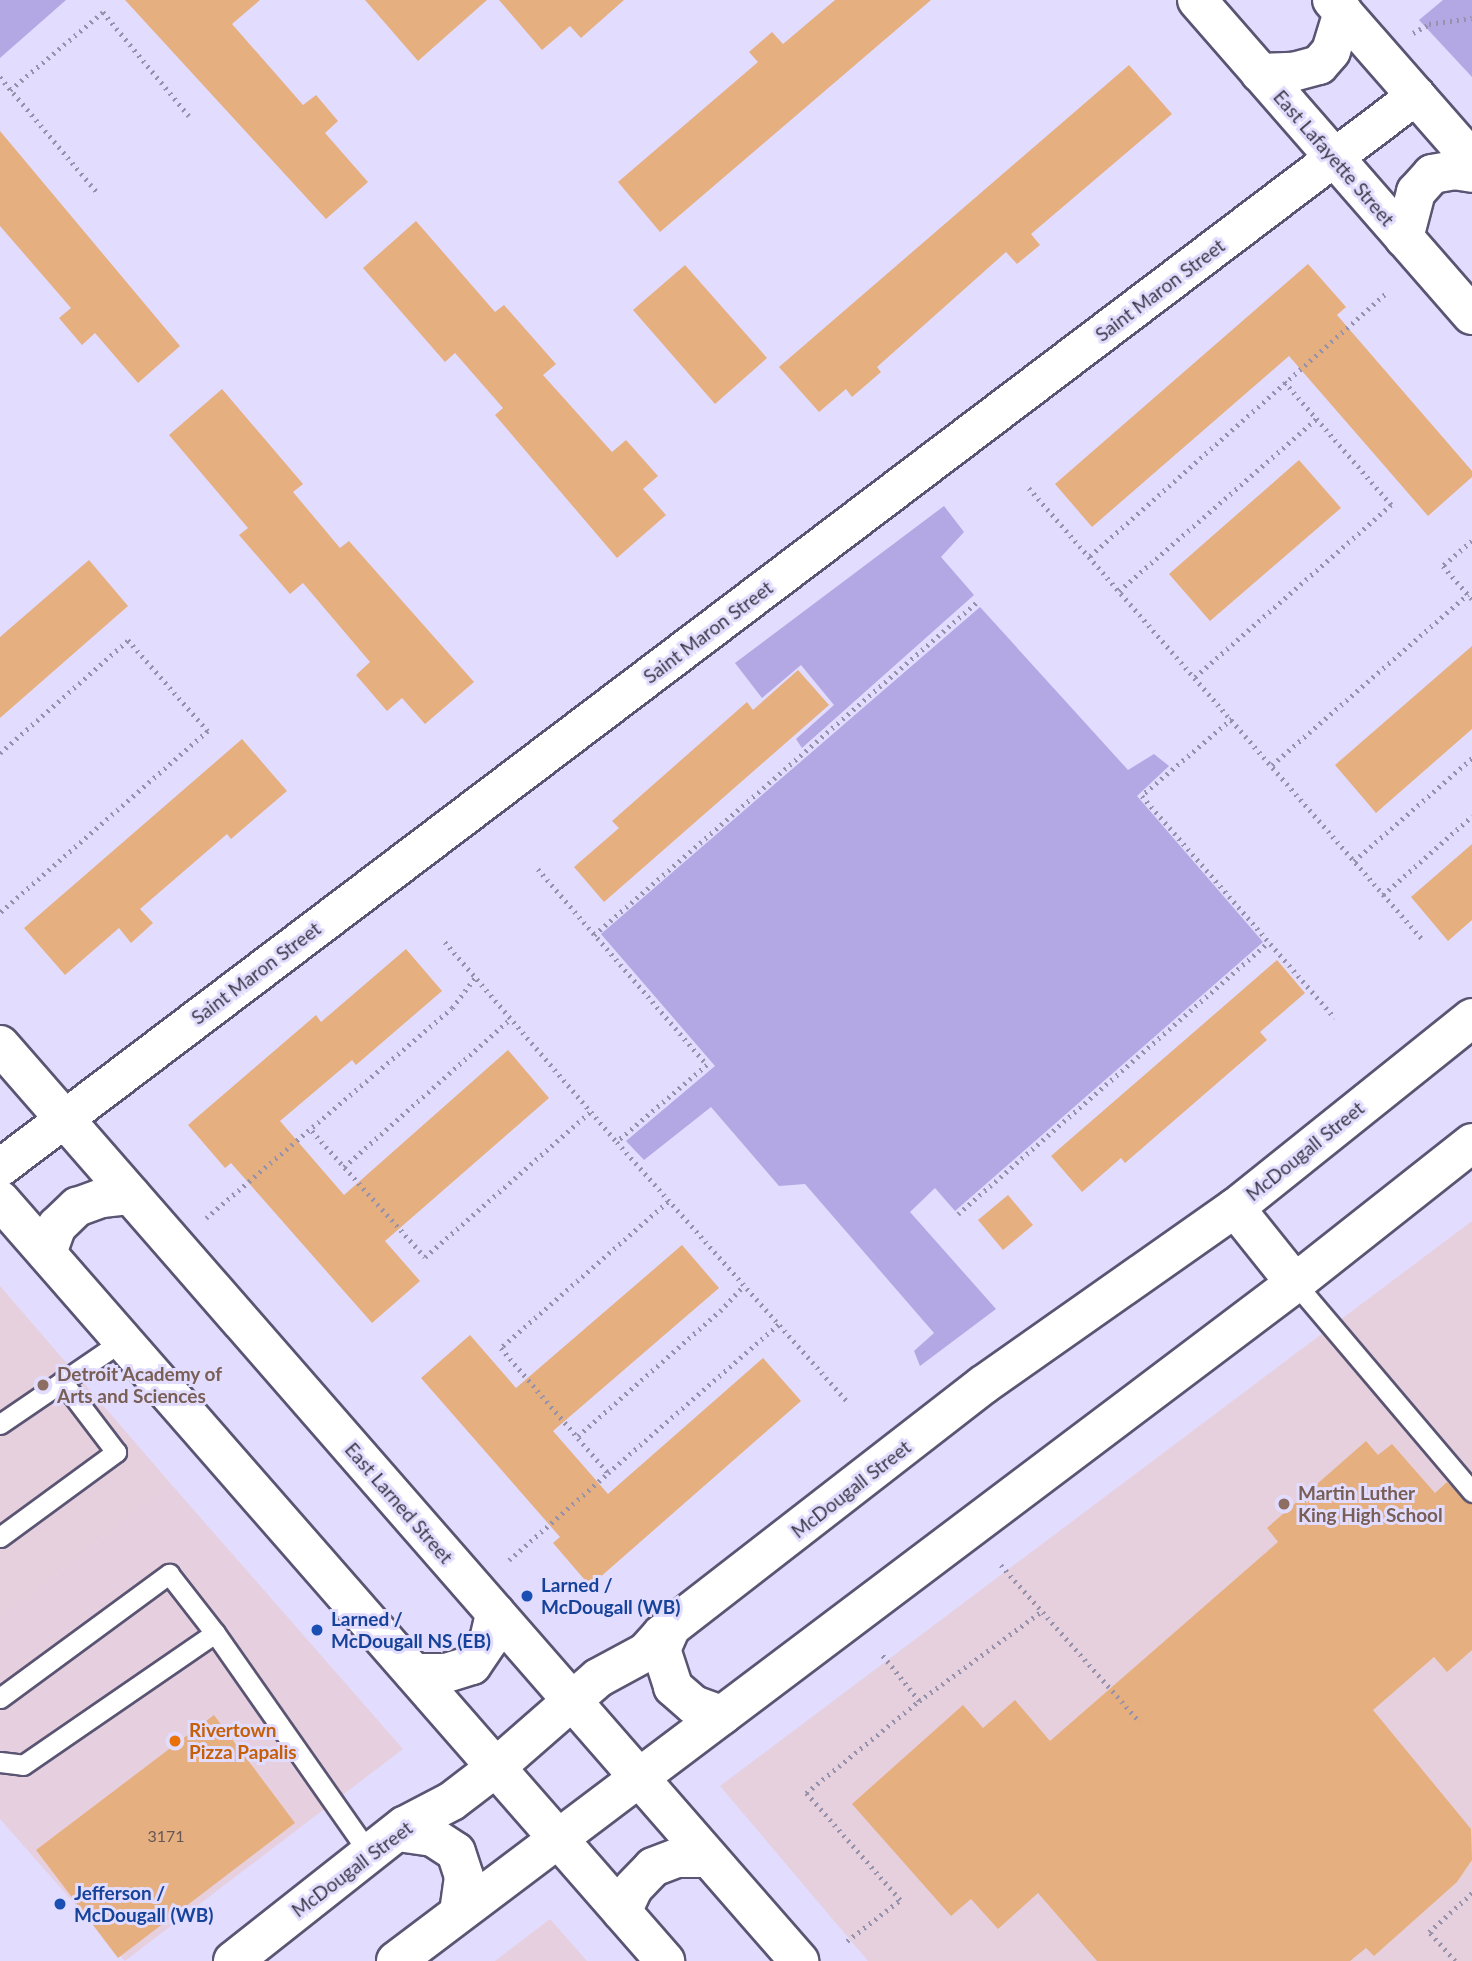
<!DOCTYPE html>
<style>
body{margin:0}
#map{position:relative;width:1472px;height:1961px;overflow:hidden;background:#e2dcff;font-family:Lato,sans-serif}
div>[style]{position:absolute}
.commercial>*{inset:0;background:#e6d0df}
.education>*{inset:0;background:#e6d0dd}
.green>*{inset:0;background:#b3a8e3}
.building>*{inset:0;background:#e6af80}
.path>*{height:4.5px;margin-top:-2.25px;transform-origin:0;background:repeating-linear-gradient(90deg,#9792ac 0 2px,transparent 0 7px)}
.roads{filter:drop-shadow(2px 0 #5a5572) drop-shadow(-2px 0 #5a5572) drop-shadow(0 2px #5a5572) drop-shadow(0 -2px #5a5572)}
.lane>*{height:19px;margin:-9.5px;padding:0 9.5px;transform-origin:9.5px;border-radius:9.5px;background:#fff}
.street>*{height:37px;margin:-18.5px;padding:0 18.5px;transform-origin:18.5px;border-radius:18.5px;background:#fff}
.secondary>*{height:38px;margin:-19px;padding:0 19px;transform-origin:19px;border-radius:19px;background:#fff}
.dots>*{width:19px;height:19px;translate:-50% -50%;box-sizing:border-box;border:4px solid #e2dcff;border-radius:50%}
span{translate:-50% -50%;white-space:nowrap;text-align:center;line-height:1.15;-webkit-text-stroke:6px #e2dcff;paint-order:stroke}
.number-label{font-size:16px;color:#665756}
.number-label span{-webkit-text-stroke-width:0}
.street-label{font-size:19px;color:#3c3a48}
.education-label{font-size:19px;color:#785e54;font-weight:700}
.left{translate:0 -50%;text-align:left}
.transit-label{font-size:19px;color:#164399;font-weight:700}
.food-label{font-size:19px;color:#c56008;font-weight:700}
</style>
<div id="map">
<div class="commercial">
<div style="clip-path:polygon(171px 1484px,403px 1749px,125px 1961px,0 1819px,0 1620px)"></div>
<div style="clip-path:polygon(550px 1919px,587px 1961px,495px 1961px)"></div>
</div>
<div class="education">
<div style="clip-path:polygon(1472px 1221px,1472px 1961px,868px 1961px,720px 1786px)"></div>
<div style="clip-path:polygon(0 1286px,171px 1484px,0 1620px)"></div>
</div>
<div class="green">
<div style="clip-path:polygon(0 0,66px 0,0 58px)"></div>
<div style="clip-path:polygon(1443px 0,1472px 0,1472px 77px,1419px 20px)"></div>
<div style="clip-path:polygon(944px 506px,964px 532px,941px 557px,974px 595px,802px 748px,796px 739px,834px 705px,801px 665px,762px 698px,735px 663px)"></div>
<div style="clip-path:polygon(980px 607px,1128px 770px,1154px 754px,1169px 766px,1137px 796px,1263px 942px,955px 1211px,935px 1188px,910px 1212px,996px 1309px,920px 1366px,914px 1351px,934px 1333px,805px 1184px,779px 1186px,711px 1107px,644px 1160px,626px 1141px,715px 1066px,601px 934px)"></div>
</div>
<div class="building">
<div style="clip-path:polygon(125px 0,260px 0,232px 24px,303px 105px,316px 95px,338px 121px,325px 133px,368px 182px,326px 219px)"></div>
<div style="clip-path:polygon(365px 0,487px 0,418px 61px)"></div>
<div style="clip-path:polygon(499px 0,624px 0,581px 38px,570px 26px,542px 50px)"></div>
<div style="clip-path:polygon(835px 0,931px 0,660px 232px,618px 182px,758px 62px,749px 52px,772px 32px,783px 44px)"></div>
<div style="clip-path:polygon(1129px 65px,1172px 114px,1031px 234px,1040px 245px,1017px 264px,1006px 252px,877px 367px,881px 372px,852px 397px,846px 389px,819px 412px,779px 367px)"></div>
<div style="clip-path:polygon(0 131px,180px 346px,138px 383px,95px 333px,82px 345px,59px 318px,71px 308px,0 226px)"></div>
<div style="clip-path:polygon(416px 221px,495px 312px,504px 305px,556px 364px,543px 375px,612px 452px,626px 440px,658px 476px,643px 489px,666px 515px,617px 558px,495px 415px,503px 408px,455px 353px,445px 362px,363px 268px)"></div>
<div style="clip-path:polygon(1308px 264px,1346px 307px,1337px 315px,1472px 471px,1472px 477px,1428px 516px,1289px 356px,1092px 527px,1055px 484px)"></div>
<div style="clip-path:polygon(685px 265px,767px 358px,715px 404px,633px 310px)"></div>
<div style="clip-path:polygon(222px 389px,303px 484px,293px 492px,340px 548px,349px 541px,474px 682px,425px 724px,402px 698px,387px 711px,356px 675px,370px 662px,303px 583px,290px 594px,239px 535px,248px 528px,169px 435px)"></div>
<div style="clip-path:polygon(1299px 460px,1341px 508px,1210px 621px,1169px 574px)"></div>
<div style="clip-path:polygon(89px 560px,128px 606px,0 718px,0 637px)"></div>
<div style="clip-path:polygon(1472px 646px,1472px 729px,1376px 813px,1335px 765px)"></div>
<div style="clip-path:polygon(798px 670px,829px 705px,604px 902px,574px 867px,619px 828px,612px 821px,747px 702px,753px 710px)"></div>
<div style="clip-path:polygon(242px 739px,287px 791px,231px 839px,227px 834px,140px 909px,153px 923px,131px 943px,119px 928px,65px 975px,24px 928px)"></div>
<div style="clip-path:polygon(1472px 844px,1472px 920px,1448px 941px,1411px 897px)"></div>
<div style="clip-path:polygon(406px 949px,442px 991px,356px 1065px,352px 1060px,280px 1121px,344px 1195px,508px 1050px,549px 1098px,385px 1241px,420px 1281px,372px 1323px,231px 1163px,225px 1168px,188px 1125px,316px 1015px,321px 1022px)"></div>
<div style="clip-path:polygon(1277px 960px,1305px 993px,1260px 1032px,1267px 1040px,1125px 1163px,1121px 1158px,1082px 1192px,1051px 1156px)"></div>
<div style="clip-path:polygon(1008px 1195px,1033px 1225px,1003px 1250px,978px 1220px)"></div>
<div style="clip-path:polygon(682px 1245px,719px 1288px,553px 1431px,608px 1494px,763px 1358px,801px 1401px,590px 1586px,553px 1543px,560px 1537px,421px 1378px,470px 1335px,516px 1388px)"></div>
<div style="clip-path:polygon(1366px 1441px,1378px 1455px,1392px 1444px,1435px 1493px,1447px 1482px,1472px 1504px,1472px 1650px,1447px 1672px,1434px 1657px,1373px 1710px,1471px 1829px,1472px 1860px,1457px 1882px,1374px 1956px,1366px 1948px,1350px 1961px,1097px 1961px,1038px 1893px,998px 1929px,971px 1899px,951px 1916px,852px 1804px,963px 1705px,983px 1728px,1015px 1700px,1050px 1741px,1278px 1542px,1267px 1528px)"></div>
<div style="clip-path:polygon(214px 1715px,295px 1823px,118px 1958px,36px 1850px)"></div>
</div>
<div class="path">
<div style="left:1413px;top:33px;width:18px;rotate:-29deg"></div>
<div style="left:1429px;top:24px;width:43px;rotate:-7.9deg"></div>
<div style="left:0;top:77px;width:150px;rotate:49.9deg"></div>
<div style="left:10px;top:90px;width:121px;rotate:-40deg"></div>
<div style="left:103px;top:12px;width:135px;rotate:50.4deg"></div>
<div style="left:1029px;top:488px;width:600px;rotate:48.92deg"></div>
<div style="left:1472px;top:541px;width:38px;rotate:139deg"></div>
<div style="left:1443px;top:566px;width:44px;rotate:48.7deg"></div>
<div style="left:1090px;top:556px;width:395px;rotate:-41.6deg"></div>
<div style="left:1119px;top:591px;width:262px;rotate:-41.1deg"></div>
<div style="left:1195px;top:677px;width:261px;rotate:-41.3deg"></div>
<div style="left:1391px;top:505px;width:163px;rotate:-131deg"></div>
<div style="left:1232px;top:719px;width:118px;rotate:139.5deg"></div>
<div style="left:1142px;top:796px;width:294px;rotate:49deg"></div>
<div style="left:0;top:753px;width:171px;rotate:-41.4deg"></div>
<div style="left:128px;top:640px;width:121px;rotate:48.7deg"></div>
<div style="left:208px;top:731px;width:276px;rotate:138.8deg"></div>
<div style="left:1272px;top:765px;width:260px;rotate:-41.1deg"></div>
<div style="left:1354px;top:861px;width:157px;rotate:-41.1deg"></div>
<div style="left:538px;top:869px;width:259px;rotate:49.2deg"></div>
<div style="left:707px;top:1065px;width:118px;rotate:139.5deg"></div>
<div style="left:617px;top:1142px;width:348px;rotate:48.4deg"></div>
<div style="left:1383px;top:895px;width:119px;rotate:-41.6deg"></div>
<div style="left:594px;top:935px;width:508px;rotate:-41.01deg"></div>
<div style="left:445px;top:942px;width:264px;rotate:49.3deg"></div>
<div style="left:312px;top:1131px;width:169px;rotate:48.1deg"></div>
<div style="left:425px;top:1257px;width:220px;rotate:-41.3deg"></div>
<div style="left:344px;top:1167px;width:222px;rotate:-41.7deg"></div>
<div style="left:668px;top:1202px;width:222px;rotate:138.8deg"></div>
<div style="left:501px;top:1348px;width:165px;rotate:49.4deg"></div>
<div style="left:608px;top:1473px;width:227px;rotate:-41.1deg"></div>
<div style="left:958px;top:1214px;width:413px;rotate:-41.2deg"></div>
<div style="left:206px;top:1218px;width:323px;rotate:-40.5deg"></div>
<div style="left:452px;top:1008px;width:39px;rotate:-53deg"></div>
<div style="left:578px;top:1436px;width:189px;rotate:-41.4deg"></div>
<div style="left:720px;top:1311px;width:34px;rotate:-47deg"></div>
<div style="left:509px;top:1560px;width:132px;rotate:-41.3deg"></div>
<div style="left:1001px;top:1565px;width:210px;rotate:48.5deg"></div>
<div style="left:919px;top:1701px;width:152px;rotate:-36.2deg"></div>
<div style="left:847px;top:1941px;width:67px;rotate:-37.7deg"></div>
<div style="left:900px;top:1900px;width:142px;rotate:-131.3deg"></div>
<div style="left:806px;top:1793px;width:146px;rotate:-39.2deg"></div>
<div style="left:919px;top:1701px;width:59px;rotate:-128.8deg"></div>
<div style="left:1455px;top:1961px;width:39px;rotate:-132deg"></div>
<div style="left:1429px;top:1932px;width:58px;rotate:-42.2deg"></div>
</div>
<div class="roads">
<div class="lane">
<div style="left:1295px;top:1283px;width:274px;rotate:49.7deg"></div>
<div style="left:0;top:1424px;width:149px;rotate:-34.3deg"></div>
<div style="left:0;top:1537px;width:144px;rotate:-36.2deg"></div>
<div style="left:116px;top:1452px;width:89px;rotate:-127.3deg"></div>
<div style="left:0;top:1698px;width:210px;rotate:-36.3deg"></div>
<div style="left:169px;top:1574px;width:75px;rotate:52.1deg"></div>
<div style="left:0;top:1762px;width:23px;rotate:7deg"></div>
<div style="left:23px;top:1765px;width:233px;rotate:-34.5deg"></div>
<div style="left:215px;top:1633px;width:270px;rotate:55deg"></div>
</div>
<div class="street">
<div style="left:0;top:1167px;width:1776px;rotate:-37.13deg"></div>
</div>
<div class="secondary">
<div style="left:1197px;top:0;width:418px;rotate:48.9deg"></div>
<div style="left:1332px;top:0;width:213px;rotate:48.8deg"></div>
<div style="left:1260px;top:73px;width:33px;rotate:-2deg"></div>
<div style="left:1293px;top:72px;width:27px;rotate:-15deg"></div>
<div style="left:1319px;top:65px;width:18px;rotate:-49deg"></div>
<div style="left:1331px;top:51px;width:41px;rotate:-72.9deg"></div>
<div style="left:1404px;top:238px;width:48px;rotate:-75.4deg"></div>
<div style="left:1416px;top:192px;width:24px;rotate:-48deg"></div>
<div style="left:1432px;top:174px;width:22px;rotate:-10deg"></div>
<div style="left:1454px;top:170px;width:18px;rotate:9deg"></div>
<div style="left:0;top:1045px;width:1216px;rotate:48.9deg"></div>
<div style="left:0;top:1200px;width:1011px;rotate:48.85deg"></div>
<div style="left:1235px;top:1208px;width:96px;rotate:51.3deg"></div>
<div style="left:47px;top:1253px;width:29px;rotate:-70deg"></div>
<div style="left:57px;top:1226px;width:28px;rotate:-44deg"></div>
<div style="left:77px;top:1207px;width:27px;rotate:-20deg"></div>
<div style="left:102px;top:1198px;width:29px;rotate:-6deg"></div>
<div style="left:671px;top:1627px;width:24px;rotate:114deg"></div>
<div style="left:661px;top:1649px;width:40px;rotate:72deg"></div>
<div style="left:673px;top:1687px;width:28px;rotate:41deg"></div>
<div style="left:694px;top:1705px;width:30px;rotate:20deg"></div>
<div style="left:414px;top:1673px;width:32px"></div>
<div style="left:446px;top:1673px;width:27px;rotate:-17deg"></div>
<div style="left:472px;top:1665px;width:30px;rotate:-56deg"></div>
<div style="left:489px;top:1640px;width:28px;rotate:-77deg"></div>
<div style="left:398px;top:1832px;width:35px;rotate:8deg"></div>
<div style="left:433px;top:1837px;width:27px;rotate:33deg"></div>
<div style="left:456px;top:1852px;width:26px;rotate:72deg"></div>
<div style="left:464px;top:1877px;width:36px;rotate:98deg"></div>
<div style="left:622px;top:1912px;width:26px;rotate:-65deg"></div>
<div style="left:633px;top:1888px;width:29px;rotate:-46deg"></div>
<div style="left:653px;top:1867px;width:26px;rotate:-21deg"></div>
<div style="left:677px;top:1858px;width:31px"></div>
<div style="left:233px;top:1961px;width:218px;rotate:-38.3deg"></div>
<div style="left:404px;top:1826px;width:54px;rotate:-27.5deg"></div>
<div style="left:452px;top:1801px;width:54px;rotate:-37.5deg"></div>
<div style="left:495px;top:1768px;width:137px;rotate:-41.1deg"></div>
<div style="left:598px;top:1678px;width:55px;rotate:-28.4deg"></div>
<div style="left:646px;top:1652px;width:24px;rotate:-48deg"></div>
<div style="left:662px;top:1634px;width:406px;rotate:-37.8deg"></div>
<div style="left:983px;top:1385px;width:308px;rotate:-35.1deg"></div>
<div style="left:1235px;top:1208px;width:304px;rotate:-38.7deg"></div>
<div style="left:396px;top:1961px;width:1126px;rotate:-37.02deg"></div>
<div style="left:1295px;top:1283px;width:226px;rotate:-38.3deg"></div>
</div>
</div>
<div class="dots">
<div style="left:43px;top:1385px;background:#8d6e63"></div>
<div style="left:1284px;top:1504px;background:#8d6e63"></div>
<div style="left:527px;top:1596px;background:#1a4fb4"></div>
<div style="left:317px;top:1630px;background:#1a4fb4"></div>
<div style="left:175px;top:1741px;background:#e8710a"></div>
<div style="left:60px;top:1904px;background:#1a4fb4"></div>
</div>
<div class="number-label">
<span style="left:166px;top:1836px">3171</span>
</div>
<div class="street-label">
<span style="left:1334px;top:158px;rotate:49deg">East Lafayette Street</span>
<span style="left:1160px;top:290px;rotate:-37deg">Saint Maron Street</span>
<span style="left:708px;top:632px;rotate:-37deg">Saint Maron Street</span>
<span style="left:256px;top:973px;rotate:-37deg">Saint Maron Street</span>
<span style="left:1305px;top:1151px;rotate:-39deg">McDougall Street</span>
<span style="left:851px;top:1489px;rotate:-38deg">McDougall Street</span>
<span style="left:399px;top:1503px;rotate:49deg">East Larned Street</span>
<span style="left:352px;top:1869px;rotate:-37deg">McDougall Street</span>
</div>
<div class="education-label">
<span class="left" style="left:57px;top:1385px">Detroit Academy of<br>Arts and Sciences</span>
<span class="left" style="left:1298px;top:1504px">Martin Luther<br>King High School</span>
</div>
<div class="transit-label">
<span class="left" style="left:541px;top:1596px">Larned /<br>McDougall (WB)</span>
<span class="left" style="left:331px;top:1630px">Larned /<br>McDougall NS (EB)</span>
<span class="left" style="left:74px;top:1904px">Jefferson /<br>McDougall (WB)</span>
</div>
<div class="food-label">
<span class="left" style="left:189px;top:1741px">Rivertown<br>Pizza Papalis</span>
</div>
</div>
